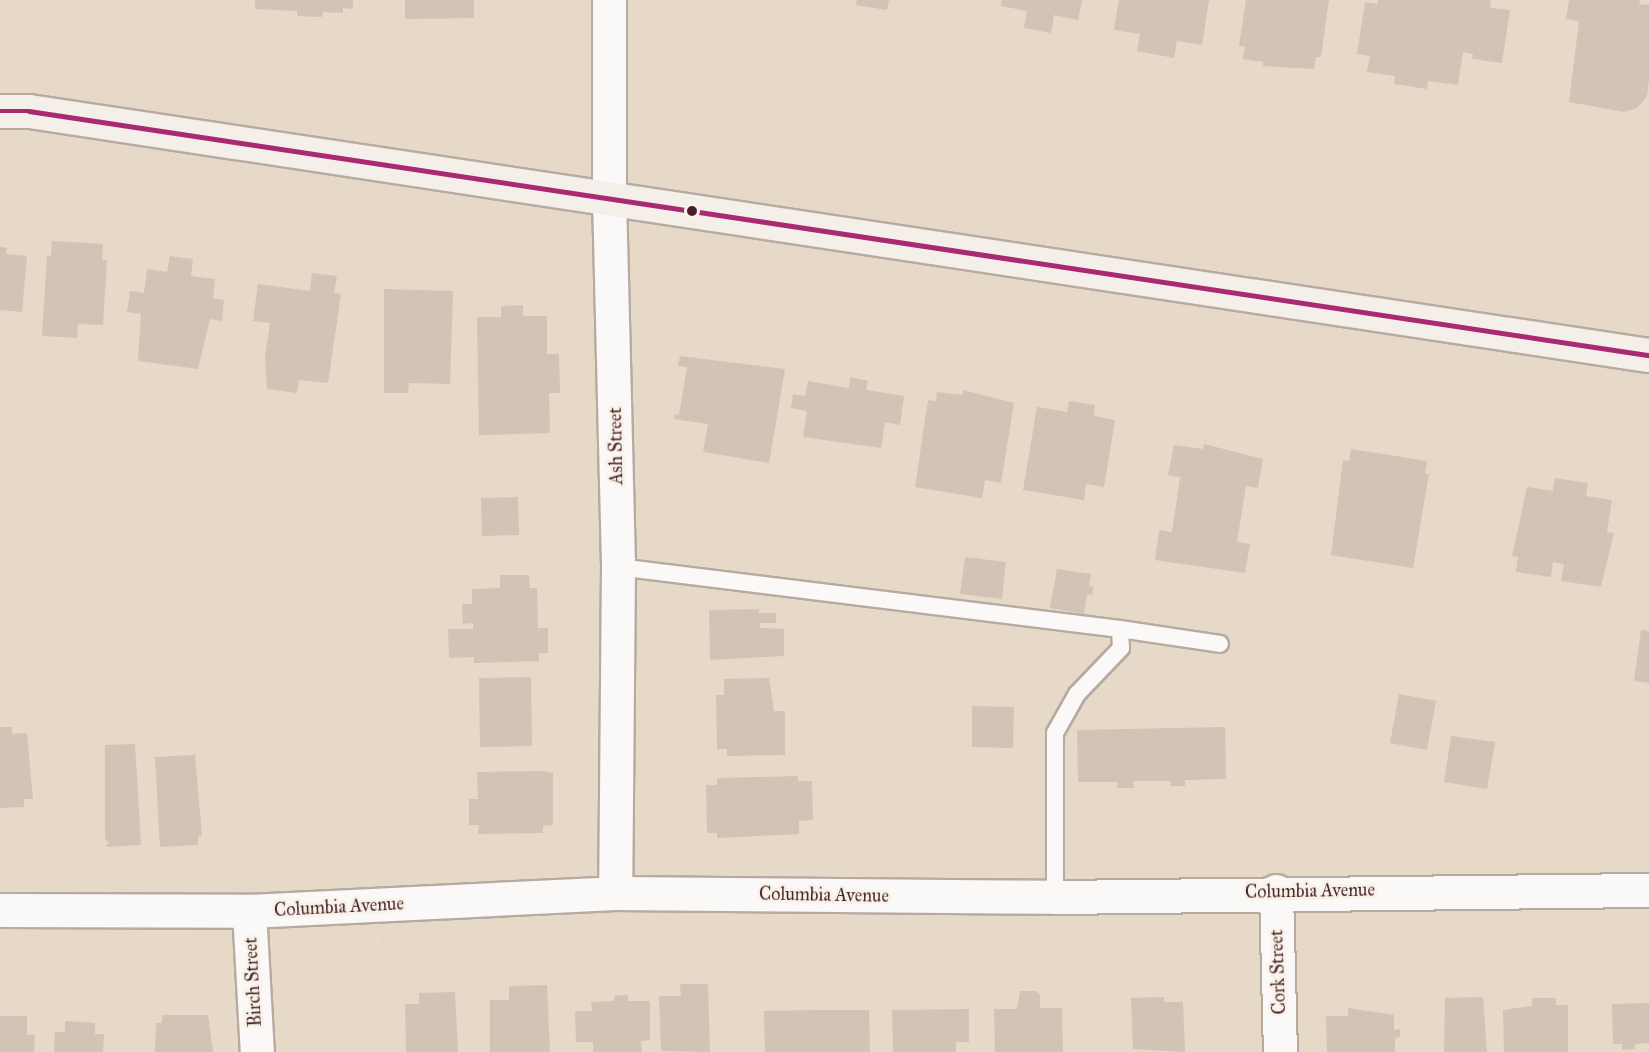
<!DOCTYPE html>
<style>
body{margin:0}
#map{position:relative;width:1649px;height:1052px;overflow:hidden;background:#e6d9c8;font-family:"IM FELL Great Primer",serif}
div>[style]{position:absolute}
.building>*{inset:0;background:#d3c2b6}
.path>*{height:4px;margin-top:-2px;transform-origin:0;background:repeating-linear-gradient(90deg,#d5d0cc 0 1.5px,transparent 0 6px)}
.roads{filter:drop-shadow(2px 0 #b7aaa1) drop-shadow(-2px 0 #b7aaa1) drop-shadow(0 2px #b7aaa1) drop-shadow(0 -2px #b7aaa1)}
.service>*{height:16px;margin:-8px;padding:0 8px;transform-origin:8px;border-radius:8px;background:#fbf9f7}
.minor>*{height:33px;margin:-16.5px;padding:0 16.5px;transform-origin:16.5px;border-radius:16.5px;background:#fbf9f7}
.secondary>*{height:33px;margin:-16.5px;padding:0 16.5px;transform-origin:16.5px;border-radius:16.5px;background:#f4efe8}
.bus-1>*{height:4.5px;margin:-2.25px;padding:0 2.25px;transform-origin:2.25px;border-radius:2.25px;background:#a92973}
.dots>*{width:16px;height:16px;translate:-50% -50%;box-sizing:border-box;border:3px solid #f7f3e8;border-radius:50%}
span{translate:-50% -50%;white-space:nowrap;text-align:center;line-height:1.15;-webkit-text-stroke:6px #f7f3e8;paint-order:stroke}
.street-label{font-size:18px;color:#4a1f2b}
</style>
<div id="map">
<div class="building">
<div style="clip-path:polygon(255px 0,353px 0,353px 9px,343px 8px,343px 13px,323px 12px,322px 17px,297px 16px,297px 11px,255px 9px)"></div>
<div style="clip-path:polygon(405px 0,474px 0,474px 18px,405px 19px)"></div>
<div style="clip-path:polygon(857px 0,889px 0,887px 10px,856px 5px)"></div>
<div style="clip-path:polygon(1002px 0,1082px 0,1078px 20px,1054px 15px,1051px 33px,1024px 28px,1027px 11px,1001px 6px)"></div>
<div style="clip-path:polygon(1119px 0,1209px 0,1202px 45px,1177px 41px,1174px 58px,1137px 51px,1140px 34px,1114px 30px)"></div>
<div style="clip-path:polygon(1246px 0,1329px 0,1321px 57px,1316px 57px,1314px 69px,1263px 66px,1263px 62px,1243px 59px,1245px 46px,1239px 46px)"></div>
<div style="clip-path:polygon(1378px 0,1491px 0,1490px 8px,1510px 10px,1502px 63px,1472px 59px,1473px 54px,1463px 52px,1458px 85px,1428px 81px,1427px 89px,1394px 84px,1395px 76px,1367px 72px,1370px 56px,1357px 54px,1365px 2px,1378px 4px)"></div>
<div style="clip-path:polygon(1569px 0,1640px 0,1639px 4px,1649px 5px,1649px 80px,1647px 96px,1637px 108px,1624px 112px,1569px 102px,1579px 21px,1566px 19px)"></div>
<div style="clip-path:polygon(52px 241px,103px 244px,102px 260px,107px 260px,103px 325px,78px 324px,77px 338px,42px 336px,47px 255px,51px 256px)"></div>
<div style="clip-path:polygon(0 247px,7px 248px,6px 254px,27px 256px,22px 312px,0 310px)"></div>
<div style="clip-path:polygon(170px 256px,193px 259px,191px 276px,215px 279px,213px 298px,224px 300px,222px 321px,210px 319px,198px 369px,138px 361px,141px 314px,127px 312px,130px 291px,144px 293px,147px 269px,167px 272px)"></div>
<div style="clip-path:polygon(312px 273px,337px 276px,334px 293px,341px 294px,328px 383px,299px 380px,297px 393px,267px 389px,265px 357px,270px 323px,253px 321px,258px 284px,310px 291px)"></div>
<div style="clip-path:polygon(384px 289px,453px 291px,450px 384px,409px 383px,408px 393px,384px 393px)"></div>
<div style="clip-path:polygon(523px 305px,523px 316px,547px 316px,547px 354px,559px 354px,560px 393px,549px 393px,550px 433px,479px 435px,477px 317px,501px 317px,501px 306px)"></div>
<div style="clip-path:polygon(680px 356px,785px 369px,769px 463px,703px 452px,708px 424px,674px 419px,675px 414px,679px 415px,687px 367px,678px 366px)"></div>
<div style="clip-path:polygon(850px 377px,868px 381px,866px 390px,904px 396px,900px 425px,885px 422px,881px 448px,803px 437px,807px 411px,791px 408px,793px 394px,805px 396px,808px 381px,849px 388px)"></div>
<div style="clip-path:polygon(963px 390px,1014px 403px,1001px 483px,985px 480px,982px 498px,915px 487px,928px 400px,936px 401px,937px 392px,962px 395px)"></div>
<div style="clip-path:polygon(1069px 401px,1095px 405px,1094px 416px,1115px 420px,1104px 487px,1086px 484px,1084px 500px,1023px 490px,1037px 407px,1067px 412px)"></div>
<div style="clip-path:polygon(1204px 444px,1263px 459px,1258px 488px,1246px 486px,1237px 542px,1250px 544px,1245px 573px,1155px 560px,1159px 530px,1172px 532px,1180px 477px,1168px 475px,1174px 445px,1203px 449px)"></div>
<div style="clip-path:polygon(1351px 449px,1427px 461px,1425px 474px,1429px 474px,1413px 568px,1331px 555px,1343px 460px,1349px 461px)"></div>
<div style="clip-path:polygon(1555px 478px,1588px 483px,1586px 496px,1612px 500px,1607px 532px,1614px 533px,1601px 587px,1561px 581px,1564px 564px,1553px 562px,1551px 577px,1516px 572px,1518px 557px,1512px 556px,1527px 487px,1553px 491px)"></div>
<div style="clip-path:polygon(518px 497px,519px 535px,482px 536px,481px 498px)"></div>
<div style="clip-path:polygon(965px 557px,1006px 562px,1002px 599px,960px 594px)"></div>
<div style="clip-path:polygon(1057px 569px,1091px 574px,1089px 586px,1094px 587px,1092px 595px,1087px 594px,1084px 614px,1050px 608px)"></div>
<div style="clip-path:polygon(500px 575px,529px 575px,530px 588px,537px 588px,538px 628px,548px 628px,548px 653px,539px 653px,539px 661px,474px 663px,474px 657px,449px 658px,448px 629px,473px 629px,473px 623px,463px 624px,462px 604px,472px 604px,472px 589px,500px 588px)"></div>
<div style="clip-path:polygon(759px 609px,759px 613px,776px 613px,776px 623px,759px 623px,760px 628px,784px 629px,784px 656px,710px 660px,709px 610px)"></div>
<div style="clip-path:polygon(1641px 630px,1649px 631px,1649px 683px,1634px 681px)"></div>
<div style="clip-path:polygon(531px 677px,532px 746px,480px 747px,479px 678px)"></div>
<div style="clip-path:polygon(769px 678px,774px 711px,785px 711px,785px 755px,727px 756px,727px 749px,717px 749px,716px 695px,724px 695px,724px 679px)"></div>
<div style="clip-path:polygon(1399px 694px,1436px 701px,1427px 750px,1390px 743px)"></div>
<div style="clip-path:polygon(972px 706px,1014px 707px,1013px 748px,972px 747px)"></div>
<div style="clip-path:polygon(0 727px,12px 727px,12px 734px,27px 733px,33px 799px,24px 799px,24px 807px,0 808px)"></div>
<div style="clip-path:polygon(1225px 727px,1226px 779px,1185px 780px,1185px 786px,1171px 786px,1171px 781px,1133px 781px,1134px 788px,1117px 788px,1117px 782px,1078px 782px,1077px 730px)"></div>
<div style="clip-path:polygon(1451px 736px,1495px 742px,1487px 789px,1444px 782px)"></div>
<div style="clip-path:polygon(135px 744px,141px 845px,105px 847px,109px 843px,105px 839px,105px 745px)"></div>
<div style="clip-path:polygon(195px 755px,202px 836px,198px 836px,198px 845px,160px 847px,155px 757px)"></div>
<div style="clip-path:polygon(542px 771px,553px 773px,553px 825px,543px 826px,543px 833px,478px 834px,479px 825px,469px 825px,469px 799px,478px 799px,477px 772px)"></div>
<div style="clip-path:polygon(798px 776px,798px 781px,812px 781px,813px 820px,799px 821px,799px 834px,717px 838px,717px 833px,707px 833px,706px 785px,717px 785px,717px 778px)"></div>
<div style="clip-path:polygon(680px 984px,708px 984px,710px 1052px,661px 1051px,659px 996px,681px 996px)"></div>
<div style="clip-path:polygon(547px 985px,550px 1052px,490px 1052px,490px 1000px,509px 1000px,509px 986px)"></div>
<div style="clip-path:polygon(1020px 991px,1036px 991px,1040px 995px,1040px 1008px,1062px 1008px,1063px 1052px,995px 1052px,994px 1009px,1017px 1009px)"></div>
<div style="clip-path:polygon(455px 992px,458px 1052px,406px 1052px,405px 1004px,419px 1004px,419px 993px)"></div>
<div style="clip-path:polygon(628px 995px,628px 1001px,650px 1001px,650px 1040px,641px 1041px,642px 1052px,593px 1052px,593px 1042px,576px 1042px,575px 1011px,592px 1011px,591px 1002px,614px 1001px,614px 996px)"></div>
<div style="clip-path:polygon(1164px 997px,1164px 1002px,1183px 1002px,1185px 1052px,1133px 1049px,1131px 998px)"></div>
<div style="clip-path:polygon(1483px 997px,1487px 1052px,1444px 1052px,1445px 998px)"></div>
<div style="clip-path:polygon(1532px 998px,1556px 998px,1556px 1005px,1568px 1005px,1568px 1052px,1504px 1052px,1503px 1010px,1532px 1006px)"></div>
<div style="clip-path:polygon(1649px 1003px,1649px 1043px,1635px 1044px,1635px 1049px,1622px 1050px,1622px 1044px,1613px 1044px,1612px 1004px)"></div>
<div style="clip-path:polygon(1348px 1008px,1394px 1015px,1394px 1030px,1400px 1029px,1400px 1037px,1395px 1038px,1395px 1052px,1327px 1052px,1326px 1016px,1348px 1016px)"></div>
<div style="clip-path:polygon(969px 1009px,969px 1042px,956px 1042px,956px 1052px,893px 1052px,892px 1010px)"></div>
<div style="clip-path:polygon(814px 1010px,869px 1010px,870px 1052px,765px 1052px,764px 1011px)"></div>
<div style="clip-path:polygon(162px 1015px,208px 1015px,213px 1052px,155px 1052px,156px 1023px,162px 1023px)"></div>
<div style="clip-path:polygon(0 1016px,27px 1016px,27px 1035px,35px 1035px,34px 1052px,0 1052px)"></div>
<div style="clip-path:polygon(65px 1021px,95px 1023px,95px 1034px,104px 1034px,103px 1052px,54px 1052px,55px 1032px,65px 1032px)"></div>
</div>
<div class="path">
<div style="left:202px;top:861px;width:15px;rotate:90deg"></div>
<div style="left:384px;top:941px;width:11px;rotate:85deg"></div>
</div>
<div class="roads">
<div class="service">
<div style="left:618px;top:567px;width:506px;rotate:7.04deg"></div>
<div style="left:1120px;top:629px;width:19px;rotate:87deg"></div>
<div style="left:1121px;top:648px;width:64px;rotate:133.7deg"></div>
<div style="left:1077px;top:694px;width:45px;rotate:119.4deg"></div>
<div style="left:1055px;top:733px;width:164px;rotate:90deg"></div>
<div style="left:1120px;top:629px;width:101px;rotate:8.5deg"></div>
</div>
<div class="minor">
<div style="left:609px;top:0;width:196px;rotate:90deg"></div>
<div style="left:609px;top:196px;width:371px;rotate:88.6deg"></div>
<div style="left:618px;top:567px;width:326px;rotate:90.5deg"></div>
<div style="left:1276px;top:891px;width:161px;rotate:88.6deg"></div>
<div style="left:0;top:910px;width:249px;rotate:0.2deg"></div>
<div style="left:249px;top:911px;width:366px;rotate:-2.8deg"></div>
<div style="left:615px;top:893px;width:440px;rotate:0.5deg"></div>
<div style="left:1055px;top:897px;width:594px;rotate:-0.68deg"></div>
<div style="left:249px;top:911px;width:141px;rotate:86.8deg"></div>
</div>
<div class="secondary">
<div style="left:0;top:111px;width:29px"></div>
<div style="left:29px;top:111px;width:1638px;rotate:8.57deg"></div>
</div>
</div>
<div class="bus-1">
<div style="left:0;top:111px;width:29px"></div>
<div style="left:29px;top:111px;width:1638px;rotate:8.57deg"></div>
</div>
<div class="dots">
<div style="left:692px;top:211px;background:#4a1f2b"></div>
</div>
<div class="street-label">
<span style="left:616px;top:446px;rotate:-91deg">Ash Street</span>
<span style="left:1310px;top:891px;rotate:-1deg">Columbia Avenue</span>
<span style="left:824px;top:895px;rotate:1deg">Columbia Avenue</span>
<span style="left:339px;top:907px;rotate:-3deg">Columbia Avenue</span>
<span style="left:1278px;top:972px;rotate:-92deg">Cork Street</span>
<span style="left:253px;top:982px;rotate:-93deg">Birch Street</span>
</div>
</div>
